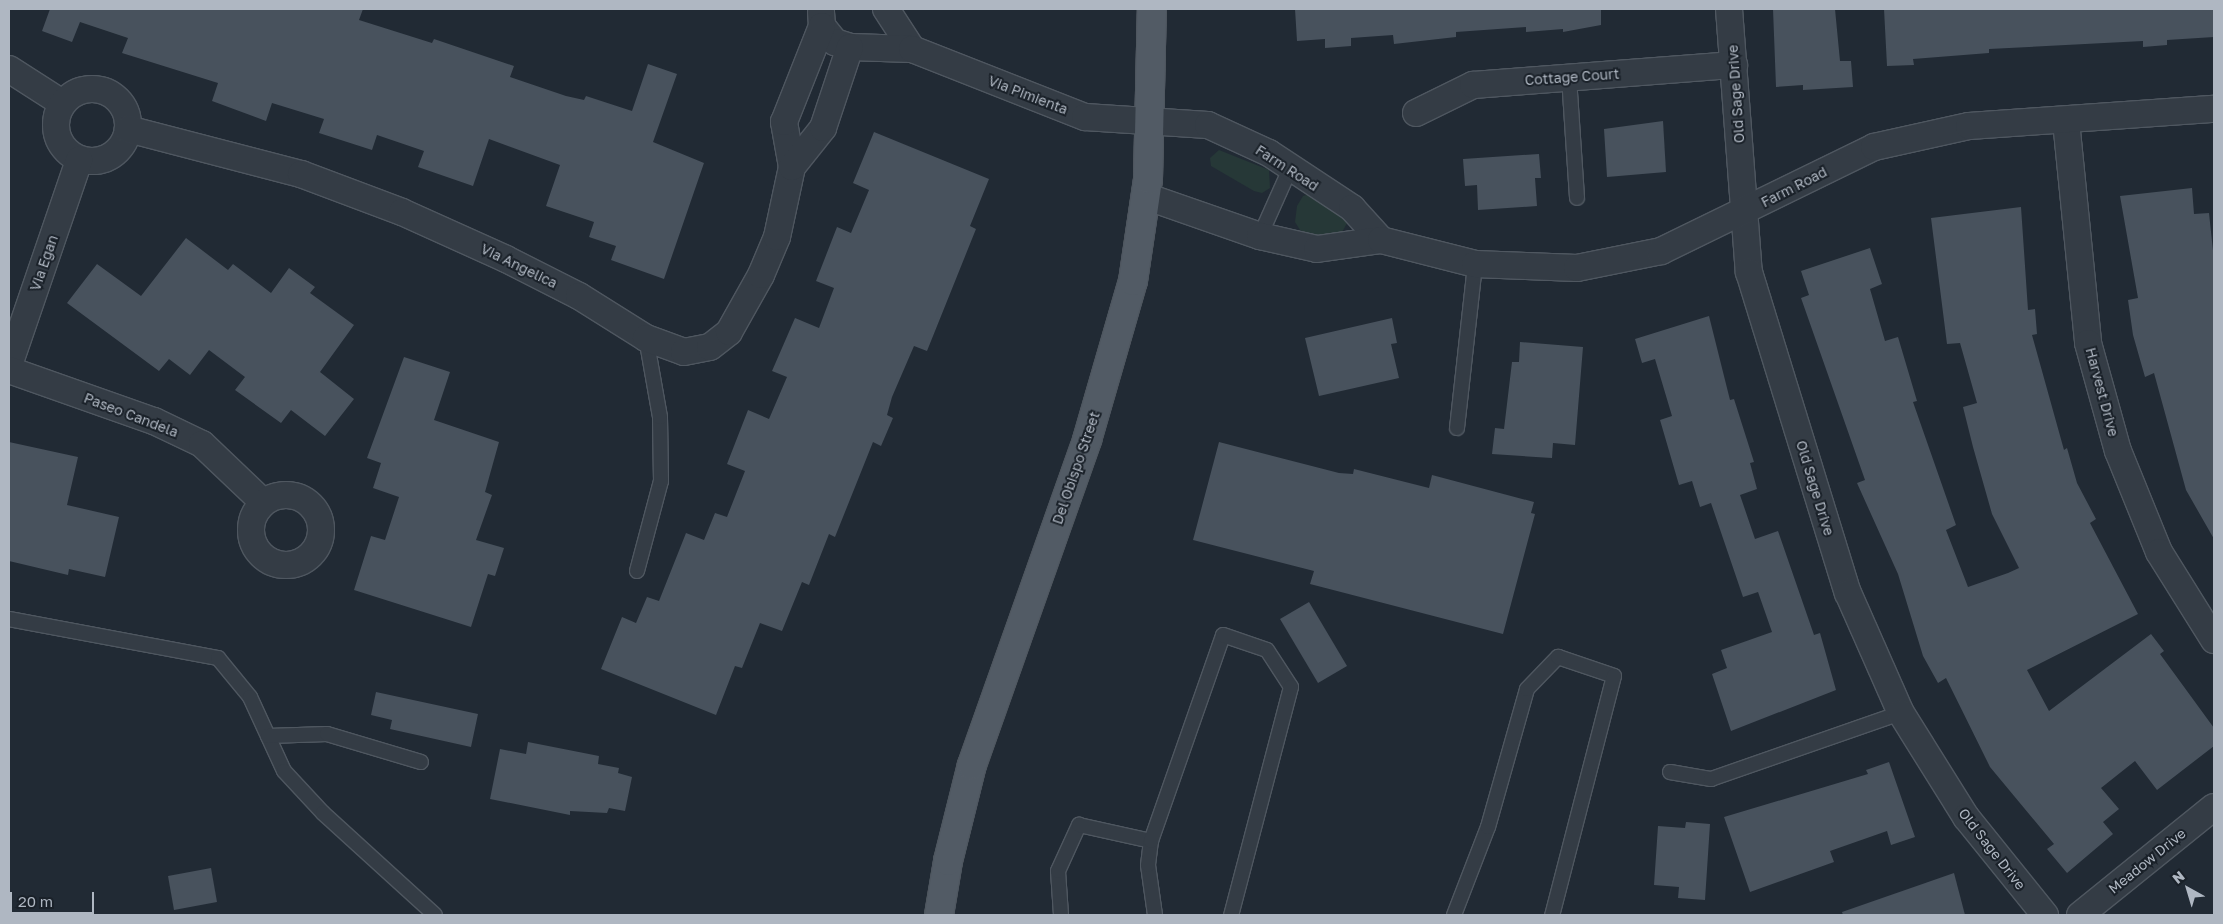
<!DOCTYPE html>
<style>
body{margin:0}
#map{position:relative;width:2223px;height:924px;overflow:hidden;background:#212a34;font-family:"Golos Text",sans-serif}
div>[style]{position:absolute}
.green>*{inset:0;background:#263837}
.building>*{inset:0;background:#48525d}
.roads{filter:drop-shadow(1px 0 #4f5760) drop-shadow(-1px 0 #4f5760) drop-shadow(0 1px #4f5760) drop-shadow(0 -1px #4f5760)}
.service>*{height:14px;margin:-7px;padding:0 7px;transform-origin:7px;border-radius:7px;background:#343c45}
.minor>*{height:26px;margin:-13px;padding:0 13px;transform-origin:13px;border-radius:13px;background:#343c45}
.minor>.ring{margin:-13px;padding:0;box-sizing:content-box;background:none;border:26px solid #343c45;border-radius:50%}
.primary>*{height:28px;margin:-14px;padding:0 14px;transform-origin:14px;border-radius:14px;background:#525b65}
span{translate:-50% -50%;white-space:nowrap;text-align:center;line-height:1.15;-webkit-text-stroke:4px #1a2129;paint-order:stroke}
.street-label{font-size:14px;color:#afb7c2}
.frame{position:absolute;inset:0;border:10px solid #afb7c2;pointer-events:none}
.north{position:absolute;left:2163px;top:864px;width:50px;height:50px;-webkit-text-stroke:4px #1a2129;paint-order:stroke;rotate:321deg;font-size:14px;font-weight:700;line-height:20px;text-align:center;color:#afb7c2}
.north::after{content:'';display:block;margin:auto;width:18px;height:22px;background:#afb7c2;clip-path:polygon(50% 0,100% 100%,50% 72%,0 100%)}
.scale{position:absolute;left:10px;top:892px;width:84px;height:22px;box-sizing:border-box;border:2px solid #afb7c2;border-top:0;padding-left:6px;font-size:15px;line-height:18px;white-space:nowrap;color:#afb7c2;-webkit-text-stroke:4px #1a2129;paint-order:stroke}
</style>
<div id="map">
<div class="green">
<div style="clip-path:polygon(1219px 150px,1269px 170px,1270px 188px,1262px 193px,1254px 191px,1211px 166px,1210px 158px)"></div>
<div style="clip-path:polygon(1313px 193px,1345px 216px,1347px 223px,1340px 236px,1309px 235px,1300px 230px,1295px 222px,1297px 206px,1303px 196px)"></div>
</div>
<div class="building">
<div style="clip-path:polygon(50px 9px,363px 9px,359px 20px,432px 43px,434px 39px,514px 66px,510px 77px,566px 96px,584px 100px,586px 96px,632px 111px,648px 64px,677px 74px,653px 142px,704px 163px,664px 279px,611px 260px,616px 246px,589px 237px,594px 222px,546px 206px,560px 165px,489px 139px,473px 186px,418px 167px,424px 151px,377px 135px,372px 150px,319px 133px,324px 119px,272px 103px,266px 121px,212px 101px,218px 83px,122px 53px,128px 38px,80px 22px,72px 42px,42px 31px)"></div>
<div style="clip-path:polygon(1295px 9px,1601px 9px,1601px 25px,1563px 32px,1563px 29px,1526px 32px,1526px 27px,1456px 32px,1456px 37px,1394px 44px,1393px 35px,1351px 38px,1351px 46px,1325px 48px,1325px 39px,1297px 41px)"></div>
<div style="clip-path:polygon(1773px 9px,1835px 9px,1840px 61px,1851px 61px,1853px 87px,1803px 90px,1803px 85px,1776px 87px)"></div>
<div style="clip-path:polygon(1884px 9px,2214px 9px,2214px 37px,2167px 40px,2167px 45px,2143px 47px,2143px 41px,1989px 49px,1989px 53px,1913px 59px,1914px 65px,1887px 66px)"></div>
<div style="clip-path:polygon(1663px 121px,1666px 172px,1607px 177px,1604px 129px)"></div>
<div style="clip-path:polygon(874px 132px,989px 179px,970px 226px,976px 229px,927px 351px,914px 346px,892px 397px,887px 415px,893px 418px,881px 446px,873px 442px,835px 537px,829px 534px,809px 585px,802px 582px,782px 631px,760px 623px,742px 668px,735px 666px,716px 715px,601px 669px,622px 617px,636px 623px,647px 597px,659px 601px,686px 533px,704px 540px,715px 513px,727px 517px,745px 471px,727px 464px,748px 410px,769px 419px,787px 377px,772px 371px,795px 318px,819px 328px,834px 288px,816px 281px,837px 227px,851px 233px,869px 190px,853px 183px)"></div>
<div style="clip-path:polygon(1539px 154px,1541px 178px,1535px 178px,1537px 206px,1478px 210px,1477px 185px,1465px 186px,1463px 159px)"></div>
<div style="clip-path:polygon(2192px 188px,2194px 214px,2209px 213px,2214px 260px,2214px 539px,2186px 490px,2154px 373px,2145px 377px,2133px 335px,2128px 300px,2138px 298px,2120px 196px)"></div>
<div style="clip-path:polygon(2021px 207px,2028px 310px,2035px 309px,2037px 334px,2032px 335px,2064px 450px,2067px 448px,2077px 483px,2096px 519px,2090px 523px,2138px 614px,2027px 670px,2049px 711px,2151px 634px,2164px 651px,2160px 654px,2214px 728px,2214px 746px,2157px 790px,2135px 761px,2101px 788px,2119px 809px,2103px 822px,2113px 834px,2067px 873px,2047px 849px,2054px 844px,1990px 767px,1946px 678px,1938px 683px,1923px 656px,1898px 574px,1857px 483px,1865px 480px,1801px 298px,1809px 295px,1801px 271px,1870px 248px,1882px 284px,1870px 289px,1885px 341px,1898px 337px,1917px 401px,1913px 402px,1956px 525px,1946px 530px,1968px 587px,2008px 573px,2019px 568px,1992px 514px,1973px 447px,1963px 407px,1977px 403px,1960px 343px,1947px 344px,1931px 218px)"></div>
<div style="clip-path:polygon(186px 238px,228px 270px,233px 264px,271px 293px,289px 268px,315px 287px,310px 293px,354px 325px,320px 372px,354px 399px,325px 436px,291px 410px,281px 423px,235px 390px,245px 377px,209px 350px,190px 375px,169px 359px,159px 371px,67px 303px,97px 264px,141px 296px)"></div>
<div style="clip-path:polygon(1709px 316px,1730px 400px,1734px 399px,1754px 462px,1750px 463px,1757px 489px,1740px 495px,1755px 539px,1778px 531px,1814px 635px,1820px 633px,1836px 690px,1731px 731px,1712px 674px,1727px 668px,1721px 650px,1772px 632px,1758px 592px,1743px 597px,1711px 503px,1700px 507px,1692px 481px,1679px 485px,1660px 420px,1672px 416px,1655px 359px,1642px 363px,1635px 339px)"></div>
<div style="clip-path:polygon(1392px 318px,1397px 343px,1391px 344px,1399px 378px,1319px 396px,1305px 338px)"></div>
<div style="clip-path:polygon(1520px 342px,1583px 347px,1575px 445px,1553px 443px,1552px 458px,1492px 454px,1495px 428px,1504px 429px,1512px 362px,1519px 362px)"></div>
<div style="clip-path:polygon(404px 357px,450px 372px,434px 420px,499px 442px,485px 492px,492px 495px,476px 540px,504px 548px,495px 576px,488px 574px,471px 627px,354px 590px,371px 536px,385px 540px,399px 497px,373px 488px,381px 463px,367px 458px)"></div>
<div style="clip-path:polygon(9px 442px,78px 457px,67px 505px,119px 517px,105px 577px,69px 569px,68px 575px,9px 561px)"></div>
<div style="clip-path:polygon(1219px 442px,1339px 473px,1353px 474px,1354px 469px,1429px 488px,1432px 475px,1534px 502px,1531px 513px,1535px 514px,1503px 634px,1310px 584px,1314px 571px,1193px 540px)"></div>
<div style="clip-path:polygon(1309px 602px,1347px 666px,1318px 683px,1280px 619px)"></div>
<div style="clip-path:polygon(376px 692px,478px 714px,471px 747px,390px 729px,392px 720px,371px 715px)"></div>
<div style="clip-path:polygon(528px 742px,599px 756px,598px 764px,619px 768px,618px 773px,632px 777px,625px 811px,609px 808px,607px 813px,570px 811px,570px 815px,490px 799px,500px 749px,526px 754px)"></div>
<div style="clip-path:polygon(1889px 762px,1915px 837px,1891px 845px,1887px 831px,1830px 851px,1834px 862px,1750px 892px,1724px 817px,1868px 774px,1866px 770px)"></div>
<div style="clip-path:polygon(1686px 822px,1710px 824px,1705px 900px,1678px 898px,1679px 887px,1654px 885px,1658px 826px,1685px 828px)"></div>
<div style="clip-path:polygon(211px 868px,217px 902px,174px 910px,168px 876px)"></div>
<div style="clip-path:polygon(1954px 873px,1965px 915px,1843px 915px,1842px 912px)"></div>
</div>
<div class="roads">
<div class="service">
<div style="left:1569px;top:77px;width:121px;rotate:86.2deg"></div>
<div style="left:1260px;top:236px;width:73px;rotate:-65.9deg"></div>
<div style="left:1457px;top:428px;width:165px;rotate:-83.7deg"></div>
<div style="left:637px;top:571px;width:93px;rotate:-75.1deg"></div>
<div style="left:661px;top:481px;width:64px;rotate:-90.9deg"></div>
<div style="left:660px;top:417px;width:80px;rotate:-100deg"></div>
<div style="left:9px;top:619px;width:213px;rotate:10.6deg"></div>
<div style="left:218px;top:658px;width:50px;rotate:50.6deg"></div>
<div style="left:250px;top:697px;width:81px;rotate:65.3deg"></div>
<div style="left:284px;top:771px;width:57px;rotate:47.1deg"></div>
<div style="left:323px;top:813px;width:151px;rotate:42.3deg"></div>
<div style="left:268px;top:736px;width:59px;rotate:-1.9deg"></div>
<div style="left:327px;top:734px;width:98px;rotate:16.6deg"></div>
<div style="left:1670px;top:772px;width:42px;rotate:9.7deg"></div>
<div style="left:1711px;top:779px;width:201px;rotate:-19.2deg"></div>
<div style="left:1061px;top:915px;width:44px;rotate:-93.9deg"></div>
<div style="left:1058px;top:871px;width:51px;rotate:-65.5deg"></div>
<div style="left:1079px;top:825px;width:74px;rotate:12.5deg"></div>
<div style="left:1155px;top:915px;width:50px;rotate:-98deg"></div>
<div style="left:1148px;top:865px;width:24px;rotate:-83deg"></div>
<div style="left:1151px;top:841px;width:218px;rotate:-70.7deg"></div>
<div style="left:1223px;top:635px;width:46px;rotate:18.8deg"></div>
<div style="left:1267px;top:650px;width:44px;rotate:57deg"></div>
<div style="left:1291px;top:687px;width:236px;rotate:104.7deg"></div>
<div style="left:1454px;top:915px;width:94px;rotate:-68.9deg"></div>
<div style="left:1488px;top:827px;width:143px;rotate:-74.2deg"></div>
<div style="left:1527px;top:689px;width:45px;rotate:-45.9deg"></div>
<div style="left:1558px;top:657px;width:59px;rotate:18.7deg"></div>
<div style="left:1614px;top:676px;width:247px;rotate:104.5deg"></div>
</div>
<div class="minor">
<div style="left:886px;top:9px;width:48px;rotate:57deg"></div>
<div style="left:1729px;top:9px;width:264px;rotate:85.7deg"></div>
<div style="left:1749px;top:272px;width:336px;rotate:72.9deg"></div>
<div style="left:1848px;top:593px;width:131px;rotate:66.2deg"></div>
<div style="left:1901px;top:713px;width:123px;rotate:58deg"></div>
<div style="left:1966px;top:817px;width:126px;rotate:51.1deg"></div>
<div style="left:821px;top:12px;width:14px;rotate:86deg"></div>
<div style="left:822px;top:26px;width:21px;rotate:51deg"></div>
<div style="left:835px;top:42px;width:16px;rotate:18deg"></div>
<div style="left:850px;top:47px;width:62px;rotate:1.8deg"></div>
<div style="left:912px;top:49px;width:186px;rotate:21.5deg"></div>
<div style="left:1085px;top:117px;width:123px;rotate:3.7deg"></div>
<div style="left:1208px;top:125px;width:67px;rotate:24.7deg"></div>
<div style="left:1269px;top:153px;width:100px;rotate:33.5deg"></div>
<div style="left:1352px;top:208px;width:43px;rotate:47.8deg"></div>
<div style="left:9px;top:69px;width:63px;rotate:32.7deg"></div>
<div class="ring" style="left:56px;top:89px;width:46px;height:46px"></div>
<div style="left:1416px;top:113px;width:64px;rotate:-26.2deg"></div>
<div style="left:1473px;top:85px;width:262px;rotate:-4.4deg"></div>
<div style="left:2066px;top:121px;width:223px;rotate:84.3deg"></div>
<div style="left:2088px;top:343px;width:112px;rotate:74.5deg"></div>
<div style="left:2118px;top:451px;width:109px;rotate:67.9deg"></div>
<div style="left:2159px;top:552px;width:104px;rotate:58deg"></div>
<div style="left:128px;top:129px;width:179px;rotate:14.6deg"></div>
<div style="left:301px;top:174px;width:108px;rotate:20.6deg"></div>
<div style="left:402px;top:212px;width:114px;rotate:24.3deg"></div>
<div style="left:506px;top:259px;width:82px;rotate:26.9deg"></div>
<div style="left:579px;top:296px;width:79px;rotate:32.1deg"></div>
<div style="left:646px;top:338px;width:40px;rotate:20.2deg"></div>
<div style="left:684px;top:352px;width:26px;rotate:-11deg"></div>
<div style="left:710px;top:347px;width:24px;rotate:-38deg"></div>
<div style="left:729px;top:332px;width:65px;rotate:-60.7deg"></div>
<div style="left:761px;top:275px;width:41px;rotate:-67.2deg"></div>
<div style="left:777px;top:237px;width:72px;rotate:-77.9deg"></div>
<div style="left:792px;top:167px;width:46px;rotate:-100.1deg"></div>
<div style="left:784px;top:122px;width:103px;rotate:-68.4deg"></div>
<div style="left:792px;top:167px;width:50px;rotate:-51.5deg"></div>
<div style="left:823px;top:128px;width:85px;rotate:-71.6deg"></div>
<div style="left:1145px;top:196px;width:122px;rotate:19.2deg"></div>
<div style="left:1260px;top:236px;width:58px;rotate:12.8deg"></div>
<div style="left:1317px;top:249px;width:65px;rotate:-8deg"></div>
<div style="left:1381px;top:240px;width:97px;rotate:14.3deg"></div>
<div style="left:1475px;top:264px;width:102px;rotate:2.2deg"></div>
<div style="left:1577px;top:268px;width:86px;rotate:-11.4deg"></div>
<div style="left:1661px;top:251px;width:237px;rotate:-26deg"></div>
<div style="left:1874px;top:147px;width:97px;rotate:-12.5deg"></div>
<div style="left:1969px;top:126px;width:246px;rotate:-4deg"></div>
<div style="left:9px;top:365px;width:217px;rotate:-71.1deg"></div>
<div style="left:9px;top:370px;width:154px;rotate:19.4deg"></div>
<div style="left:154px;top:421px;width:53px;rotate:25.6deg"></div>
<div style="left:202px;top:444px;width:84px;rotate:43.6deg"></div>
<div class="ring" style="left:251px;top:495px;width:44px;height:44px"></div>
<div style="left:2080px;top:915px;width:172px;rotate:-38.9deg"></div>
</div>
<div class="primary">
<div style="left:939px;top:915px;width:55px;rotate:-80.5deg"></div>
<div style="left:948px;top:861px;width:99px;rotate:-76deg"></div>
<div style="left:972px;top:765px;width:345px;rotate:-70.5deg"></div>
<div style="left:1087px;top:440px;width:166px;rotate:-73.9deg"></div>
<div style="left:1133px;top:281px;width:103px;rotate:-81.6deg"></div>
<div style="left:1148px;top:179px;width:170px;rotate:-88.7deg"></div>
</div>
</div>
<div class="street-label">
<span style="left:1572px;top:77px;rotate:-4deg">Cottage Court</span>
<span style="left:1736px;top:94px;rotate:-94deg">Old Sage Drive</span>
<span style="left:1028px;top:95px;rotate:21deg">Via Pimienta</span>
<span style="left:1287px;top:168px;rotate:33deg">Farm Road</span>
<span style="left:1794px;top:187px;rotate:-27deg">Farm Road</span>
<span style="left:44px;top:263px;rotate:-71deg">Via Egan</span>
<span style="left:519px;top:266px;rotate:26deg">Via Angelica</span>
<span style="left:2102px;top:392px;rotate:75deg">Harvest Drive</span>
<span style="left:131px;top:415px;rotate:21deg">Paseo Candela</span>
<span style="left:1076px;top:468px;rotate:-71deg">Del Obispo Street</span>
<span style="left:1815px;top:488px;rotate:73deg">Old Sage Drive</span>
<span style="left:1992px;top:849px;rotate:52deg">Old Sage Drive</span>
<span style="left:2147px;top:861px;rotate:-39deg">Meadow Drive</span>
</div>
<div class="frame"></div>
<div class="north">N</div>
<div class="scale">20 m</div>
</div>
